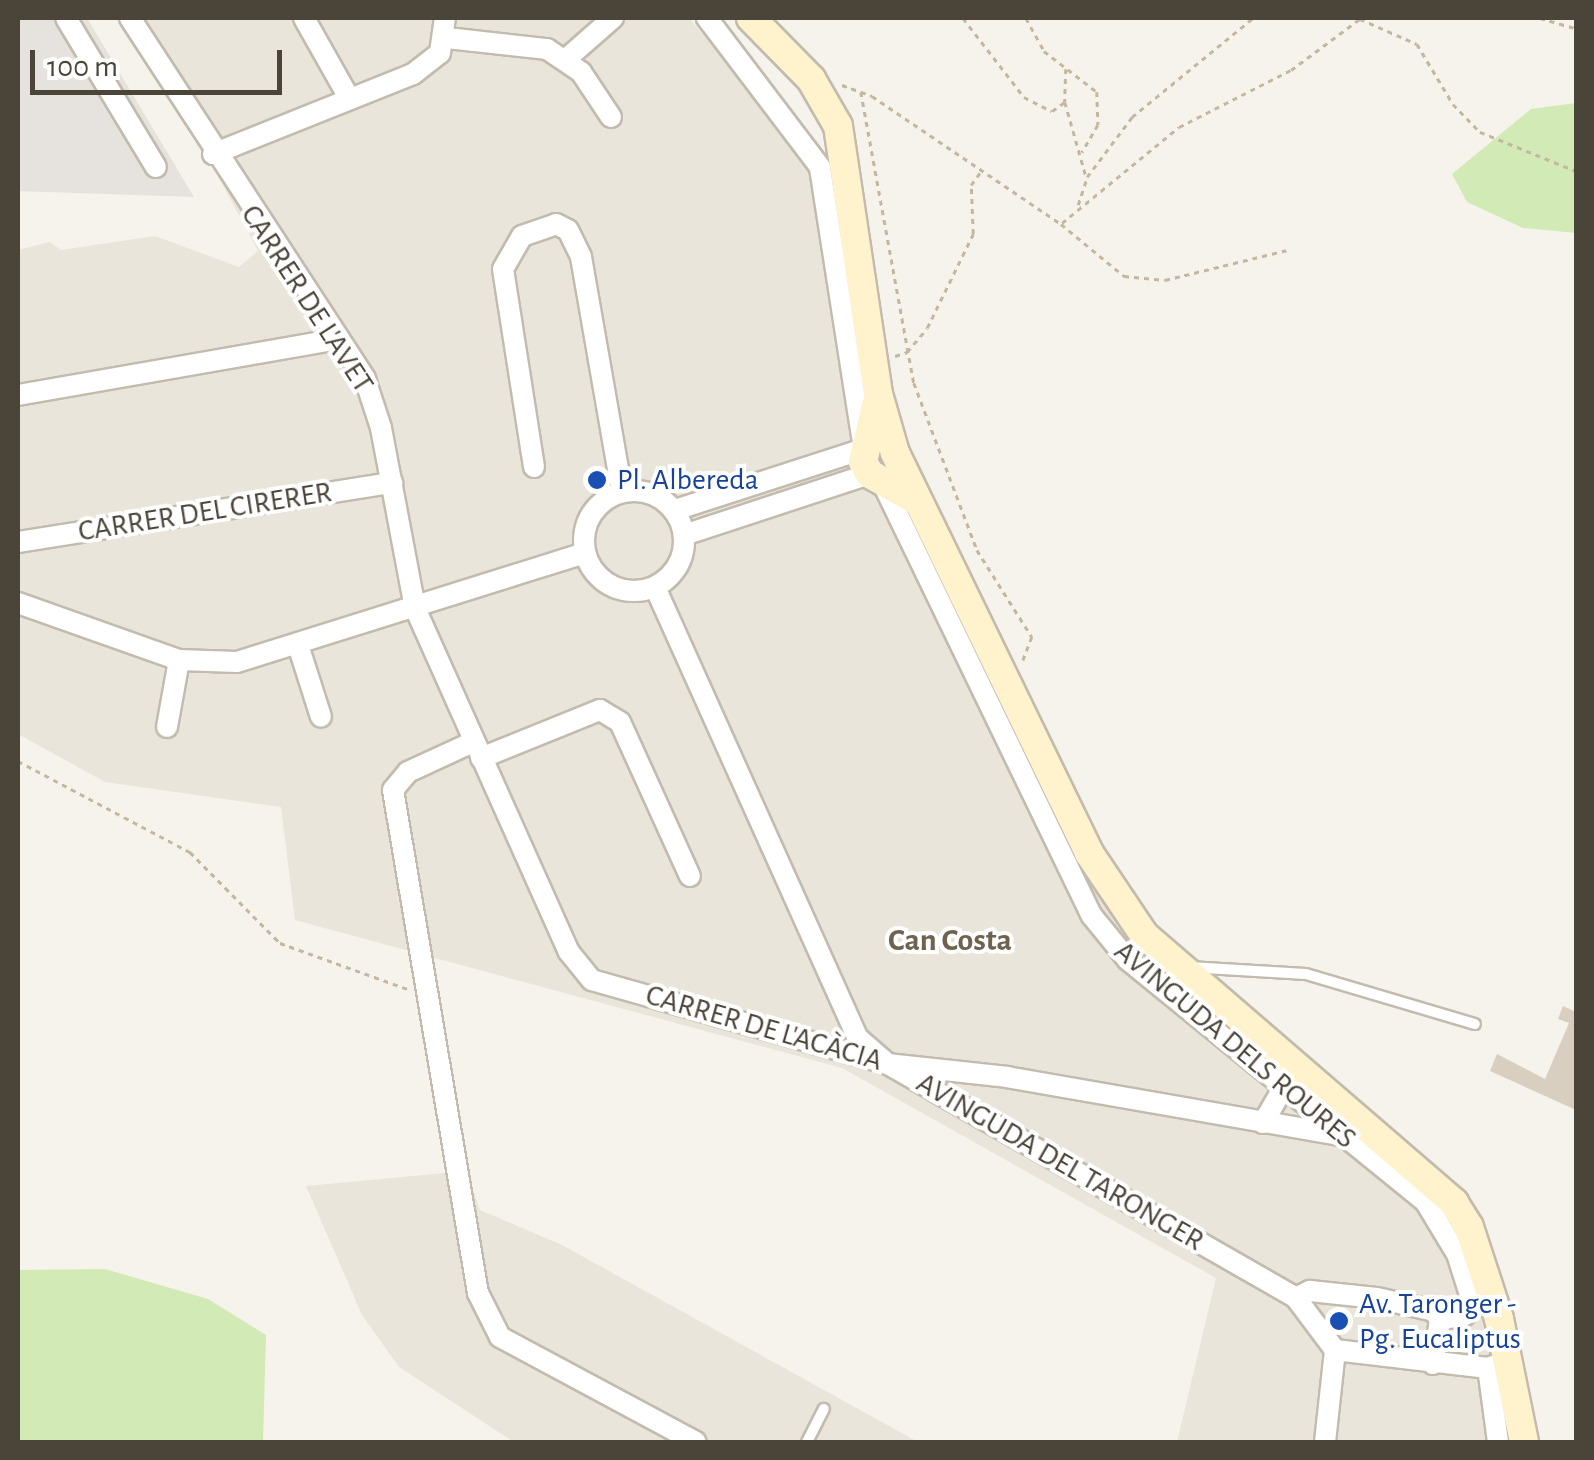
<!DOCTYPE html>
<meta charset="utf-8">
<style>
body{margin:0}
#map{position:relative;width:1594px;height:1460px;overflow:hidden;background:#f6f3ec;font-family:"Alegreya Sans",sans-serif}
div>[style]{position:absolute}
.residential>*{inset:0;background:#eae5da}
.industrial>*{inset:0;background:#e6e2dd}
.green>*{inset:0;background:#d2eab5}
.building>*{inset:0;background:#d8cfc1}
.path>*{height:2.5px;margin-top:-1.25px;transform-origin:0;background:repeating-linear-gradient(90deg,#c4b79f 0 5px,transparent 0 10px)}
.roads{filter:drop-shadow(2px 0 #c2bbae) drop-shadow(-2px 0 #c2bbae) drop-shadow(0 2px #c2bbae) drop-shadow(0 -2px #c2bbae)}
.lane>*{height:10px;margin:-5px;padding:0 5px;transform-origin:5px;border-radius:5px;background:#fff}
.street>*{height:20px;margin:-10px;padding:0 10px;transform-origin:10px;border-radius:10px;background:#fff}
.street>.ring{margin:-10px;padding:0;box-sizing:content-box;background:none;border:20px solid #fff;border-radius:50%}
.secondary>*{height:28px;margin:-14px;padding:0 14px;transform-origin:14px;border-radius:14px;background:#fff3cd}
.dots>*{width:28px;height:28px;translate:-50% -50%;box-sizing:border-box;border:5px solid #fff;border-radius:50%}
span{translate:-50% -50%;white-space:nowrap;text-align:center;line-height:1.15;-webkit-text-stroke:8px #fff;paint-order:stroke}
.street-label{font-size:30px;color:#4b4439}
.transit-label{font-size:30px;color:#164399}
.left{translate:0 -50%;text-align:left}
.neighbourhood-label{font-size:32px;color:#6e6250;font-weight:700}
.frame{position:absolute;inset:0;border:20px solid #4b4439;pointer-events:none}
.scale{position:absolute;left:30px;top:50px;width:252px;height:45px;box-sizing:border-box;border:5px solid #4b4439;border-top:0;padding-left:12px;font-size:30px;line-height:35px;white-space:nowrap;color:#4b4439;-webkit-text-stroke:8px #fff;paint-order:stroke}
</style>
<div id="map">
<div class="residential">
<div style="clip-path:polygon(134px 18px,689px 18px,810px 162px,853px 436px,943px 578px,1105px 903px,1133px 937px,1446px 1209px,1474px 1268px,1512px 1442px,1177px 1442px,1216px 1278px,842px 1068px,295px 920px,281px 807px,105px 782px,18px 734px,18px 250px,50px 242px,61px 250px,155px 236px,239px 267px,258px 251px)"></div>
<div style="clip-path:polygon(466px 1171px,480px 1210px,562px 1245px,918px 1442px,514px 1442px,399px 1367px,362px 1315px,306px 1186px)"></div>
</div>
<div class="industrial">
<div style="clip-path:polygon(18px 18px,87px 18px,194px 197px,18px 191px)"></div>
</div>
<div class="green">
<div style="clip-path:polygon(1576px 103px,1576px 233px,1523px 228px,1467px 202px,1452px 174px,1531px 109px)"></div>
<div style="clip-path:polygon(105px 1269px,208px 1299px,266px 1335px,263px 1442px,18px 1442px,18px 1270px)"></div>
</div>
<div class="building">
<div style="clip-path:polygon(1563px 1006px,1576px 1012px,1576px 1110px,1490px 1071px,1497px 1054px,1545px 1079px,1569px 1023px,1558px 1019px)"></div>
</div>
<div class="path">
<div style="left:963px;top:18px;width:100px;rotate:52.3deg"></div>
<div style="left:1024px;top:97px;width:31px;rotate:27deg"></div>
<div style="left:1052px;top:111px;width:16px;rotate:-35deg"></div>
<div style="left:1026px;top:18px;width:38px;rotate:61deg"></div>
<div style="left:1044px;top:51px;width:67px;rotate:37.7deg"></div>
<div style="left:1097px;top:92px;width:33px;rotate:88deg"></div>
<div style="left:1098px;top:125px;width:32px;rotate:120deg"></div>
<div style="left:1540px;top:18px;width:37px;rotate:16deg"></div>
<div style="left:1360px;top:19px;width:62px;rotate:23.7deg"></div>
<div style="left:1417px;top:44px;width:70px;rotate:59deg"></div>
<div style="left:1453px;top:104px;width:39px;rotate:46deg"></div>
<div style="left:1480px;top:132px;width:104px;rotate:22.1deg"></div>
<div style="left:1066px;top:69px;width:33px;rotate:92deg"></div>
<div style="left:1065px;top:102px;width:77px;rotate:74.2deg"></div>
<div style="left:842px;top:85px;width:32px;rotate:20deg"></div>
<div style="left:872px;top:96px;width:228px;rotate:34.1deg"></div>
<div style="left:1061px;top:224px;width:82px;rotate:39.5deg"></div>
<div style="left:1124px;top:276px;width:41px;rotate:5.6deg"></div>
<div style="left:1165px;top:280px;width:126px;rotate:-13.8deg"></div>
<div style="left:861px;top:92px;width:296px;rotate:79.7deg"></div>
<div style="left:914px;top:383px;width:178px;rotate:69.3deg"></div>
<div style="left:977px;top:550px;width:103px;rotate:57.7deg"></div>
<div style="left:1032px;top:637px;width:26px;rotate:111deg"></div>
<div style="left:1078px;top:205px;width:29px;rotate:-72deg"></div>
<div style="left:1087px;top:177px;width:75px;rotate:-53.1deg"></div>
<div style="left:1132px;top:117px;width:156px;rotate:-39.3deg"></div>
<div style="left:1062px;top:223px;width:151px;rotate:-39.4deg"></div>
<div style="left:1179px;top:127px;width:126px;rotate:-27deg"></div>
<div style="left:1291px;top:70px;width:87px;rotate:-36.6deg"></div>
<div style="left:895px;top:356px;width:13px;rotate:-18deg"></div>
<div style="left:907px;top:352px;width:31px;rotate:-50deg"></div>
<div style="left:927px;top:328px;width:105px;rotate:-63.9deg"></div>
<div style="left:973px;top:234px;width:49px;rotate:-92.3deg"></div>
<div style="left:971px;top:185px;width:17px;rotate:-54deg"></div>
<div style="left:18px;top:761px;width:195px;rotate:27.9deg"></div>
<div style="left:190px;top:852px;width:128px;rotate:45.3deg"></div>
<div style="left:280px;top:943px;width:136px;rotate:19.8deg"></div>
</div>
<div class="roads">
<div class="lane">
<div style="left:1189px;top:967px;width:117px;rotate:3.4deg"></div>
<div style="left:1306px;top:974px;width:176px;rotate:16.5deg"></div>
<div style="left:807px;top:1442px;width:37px;rotate:-63deg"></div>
</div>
<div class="street">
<div style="left:66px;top:18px;width:174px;rotate:58.9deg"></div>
<div style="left:130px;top:18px;width:431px;rotate:56.9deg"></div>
<div style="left:365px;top:379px;width:52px;rotate:71.9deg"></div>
<div style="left:381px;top:428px;width:183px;rotate:79.3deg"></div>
<div style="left:415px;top:608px;width:377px;rotate:65.9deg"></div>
<div style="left:569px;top:952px;width:36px;rotate:51deg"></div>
<div style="left:592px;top:980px;width:308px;rotate:15.8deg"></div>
<div style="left:888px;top:1064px;width:120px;rotate:6.2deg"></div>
<div style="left:1007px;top:1077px;width:343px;rotate:9.9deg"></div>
<div style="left:304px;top:18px;width:92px;rotate:60.6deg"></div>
<div style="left:447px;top:38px;width:101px;rotate:6.3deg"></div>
<div style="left:547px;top:49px;width:41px;rotate:34.1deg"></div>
<div style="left:581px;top:72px;width:54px;rotate:56.3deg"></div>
<div style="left:565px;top:60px;width:64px;rotate:-41.2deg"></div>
<div style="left:213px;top:154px;width:215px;rotate:-21.8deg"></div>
<div style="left:413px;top:74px;width:34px;rotate:-38deg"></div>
<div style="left:440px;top:53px;width:35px;rotate:-82deg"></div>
<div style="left:18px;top:395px;width:326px;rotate:-9.9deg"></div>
<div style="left:534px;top:467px;width:200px;rotate:-98.9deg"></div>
<div style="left:503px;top:269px;width:38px;rotate:-60deg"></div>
<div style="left:522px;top:236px;width:36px;rotate:-19deg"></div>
<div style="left:556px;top:224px;width:13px;rotate:27deg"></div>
<div style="left:568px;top:230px;width:30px;rotate:64deg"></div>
<div style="left:581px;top:257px;width:238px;rotate:80.1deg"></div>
<div style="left:881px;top:480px;width:484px;rotate:64.2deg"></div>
<div style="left:1092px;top:916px;width:57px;rotate:50.7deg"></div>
<div style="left:1128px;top:960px;width:382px;rotate:39.1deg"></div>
<div style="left:1425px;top:1201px;width:62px;rotate:58.9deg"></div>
<div style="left:1457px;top:1254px;width:49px;rotate:72.3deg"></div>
<div style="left:1472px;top:1301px;width:16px;rotate:117deg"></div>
<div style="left:1465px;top:1315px;width:25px;rotate:169deg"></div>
<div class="ring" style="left:584px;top:491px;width:80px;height:80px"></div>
<div style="left:675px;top:510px;width:199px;rotate:-17.9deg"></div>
<div style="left:864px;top:449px;width:285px;rotate:-98.9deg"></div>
<div style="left:820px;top:167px;width:187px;rotate:-127.2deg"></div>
<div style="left:684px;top:535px;width:196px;rotate:-18.2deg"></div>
<div style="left:18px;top:542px;width:379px;rotate:-9deg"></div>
<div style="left:655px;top:587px;width:495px;rotate:65.8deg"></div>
<div style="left:858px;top:1038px;width:40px;rotate:41deg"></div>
<div style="left:888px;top:1064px;width:470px;rotate:29.8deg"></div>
<div style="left:1296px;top:1298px;width:65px;rotate:53.1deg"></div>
<div style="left:1335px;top:1350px;width:93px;rotate:96.2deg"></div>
<div style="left:18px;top:603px;width:171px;rotate:19.5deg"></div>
<div style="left:179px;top:660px;width:58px;rotate:2deg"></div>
<div style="left:237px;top:662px;width:365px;rotate:-17.4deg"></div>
<div style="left:299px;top:648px;width:72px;rotate:72.3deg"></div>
<div style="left:167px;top:727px;width:68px;rotate:-79.8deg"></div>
<div style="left:473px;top:742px;width:72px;rotate:155.2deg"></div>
<div style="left:408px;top:772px;width:23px;rotate:130deg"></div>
<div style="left:393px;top:790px;width:510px;rotate:80.41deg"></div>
<div style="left:478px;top:1293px;width:49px;rotate:63.4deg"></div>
<div style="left:500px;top:1337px;width:222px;rotate:28.2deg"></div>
<div style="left:481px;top:758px;width:128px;rotate:-22deg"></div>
<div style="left:600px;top:710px;width:23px;rotate:31deg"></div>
<div style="left:620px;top:722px;width:169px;rotate:65.6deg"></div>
<div style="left:1263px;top:1123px;width:44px;rotate:-59.9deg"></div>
<div style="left:1296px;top:1298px;width:16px;rotate:-27deg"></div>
<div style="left:1310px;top:1291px;width:67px;rotate:6deg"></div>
<div style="left:1377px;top:1298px;width:58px;rotate:12.8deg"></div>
<div style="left:1434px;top:1311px;width:11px;rotate:56deg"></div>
<div style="left:1335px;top:1350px;width:154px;rotate:6.7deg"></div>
<div style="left:1488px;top:1368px;width:23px;rotate:-20deg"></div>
<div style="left:1433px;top:1364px;width:45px;rotate:-81deg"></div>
<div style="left:1488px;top:1368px;width:75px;rotate:82.3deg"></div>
</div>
<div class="secondary">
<div style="left:751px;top:18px;width:86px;rotate:45.5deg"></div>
<div style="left:811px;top:79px;width:54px;rotate:60.1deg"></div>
<div style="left:838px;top:126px;width:271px;rotate:81.5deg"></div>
<div style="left:878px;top:394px;width:61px;rotate:73.9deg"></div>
<div style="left:895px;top:453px;width:445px;rotate:64.1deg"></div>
<div style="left:1089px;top:853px;width:99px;rotate:56.1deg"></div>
<div style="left:1144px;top:935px;width:410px;rotate:40.8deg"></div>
<div style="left:1454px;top:1203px;width:28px;rotate:58deg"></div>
<div style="left:1469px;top:1227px;width:97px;rotate:71.9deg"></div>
<div style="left:1499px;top:1319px;width:126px;rotate:78.5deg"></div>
<div style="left:876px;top:406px;width:57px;rotate:103.1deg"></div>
<div style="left:863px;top:462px;width:14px;rotate:60deg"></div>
<div style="left:870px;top:474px;width:48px;rotate:29.7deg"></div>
</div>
</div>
<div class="dots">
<div style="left:597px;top:480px;background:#1a4fb4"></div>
<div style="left:1339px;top:1321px;background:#1a4fb4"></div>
</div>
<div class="street-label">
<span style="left:307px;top:299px;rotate:57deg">CARRER DE L'AVET</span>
<span style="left:205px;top:512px;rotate:-9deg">CARRER DEL CIRERER</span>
<span style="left:764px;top:1028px;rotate:16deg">CARRER DE L'ACÀCIA</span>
<span style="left:1235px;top:1045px;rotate:40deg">AVINGUDA DELS ROURES</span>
<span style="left:1060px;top:1162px;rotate:30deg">AVINGUDA DEL TARONGER</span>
</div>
<div class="transit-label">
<span class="left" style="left:617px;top:480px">Pl. Albereda</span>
<span class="left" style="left:1359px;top:1321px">Av. Taronger -<br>Pg. Eucaliptus</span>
</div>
<div class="neighbourhood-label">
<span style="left:950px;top:940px">Can Costa</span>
</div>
<div class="frame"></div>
<div class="scale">100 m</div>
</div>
